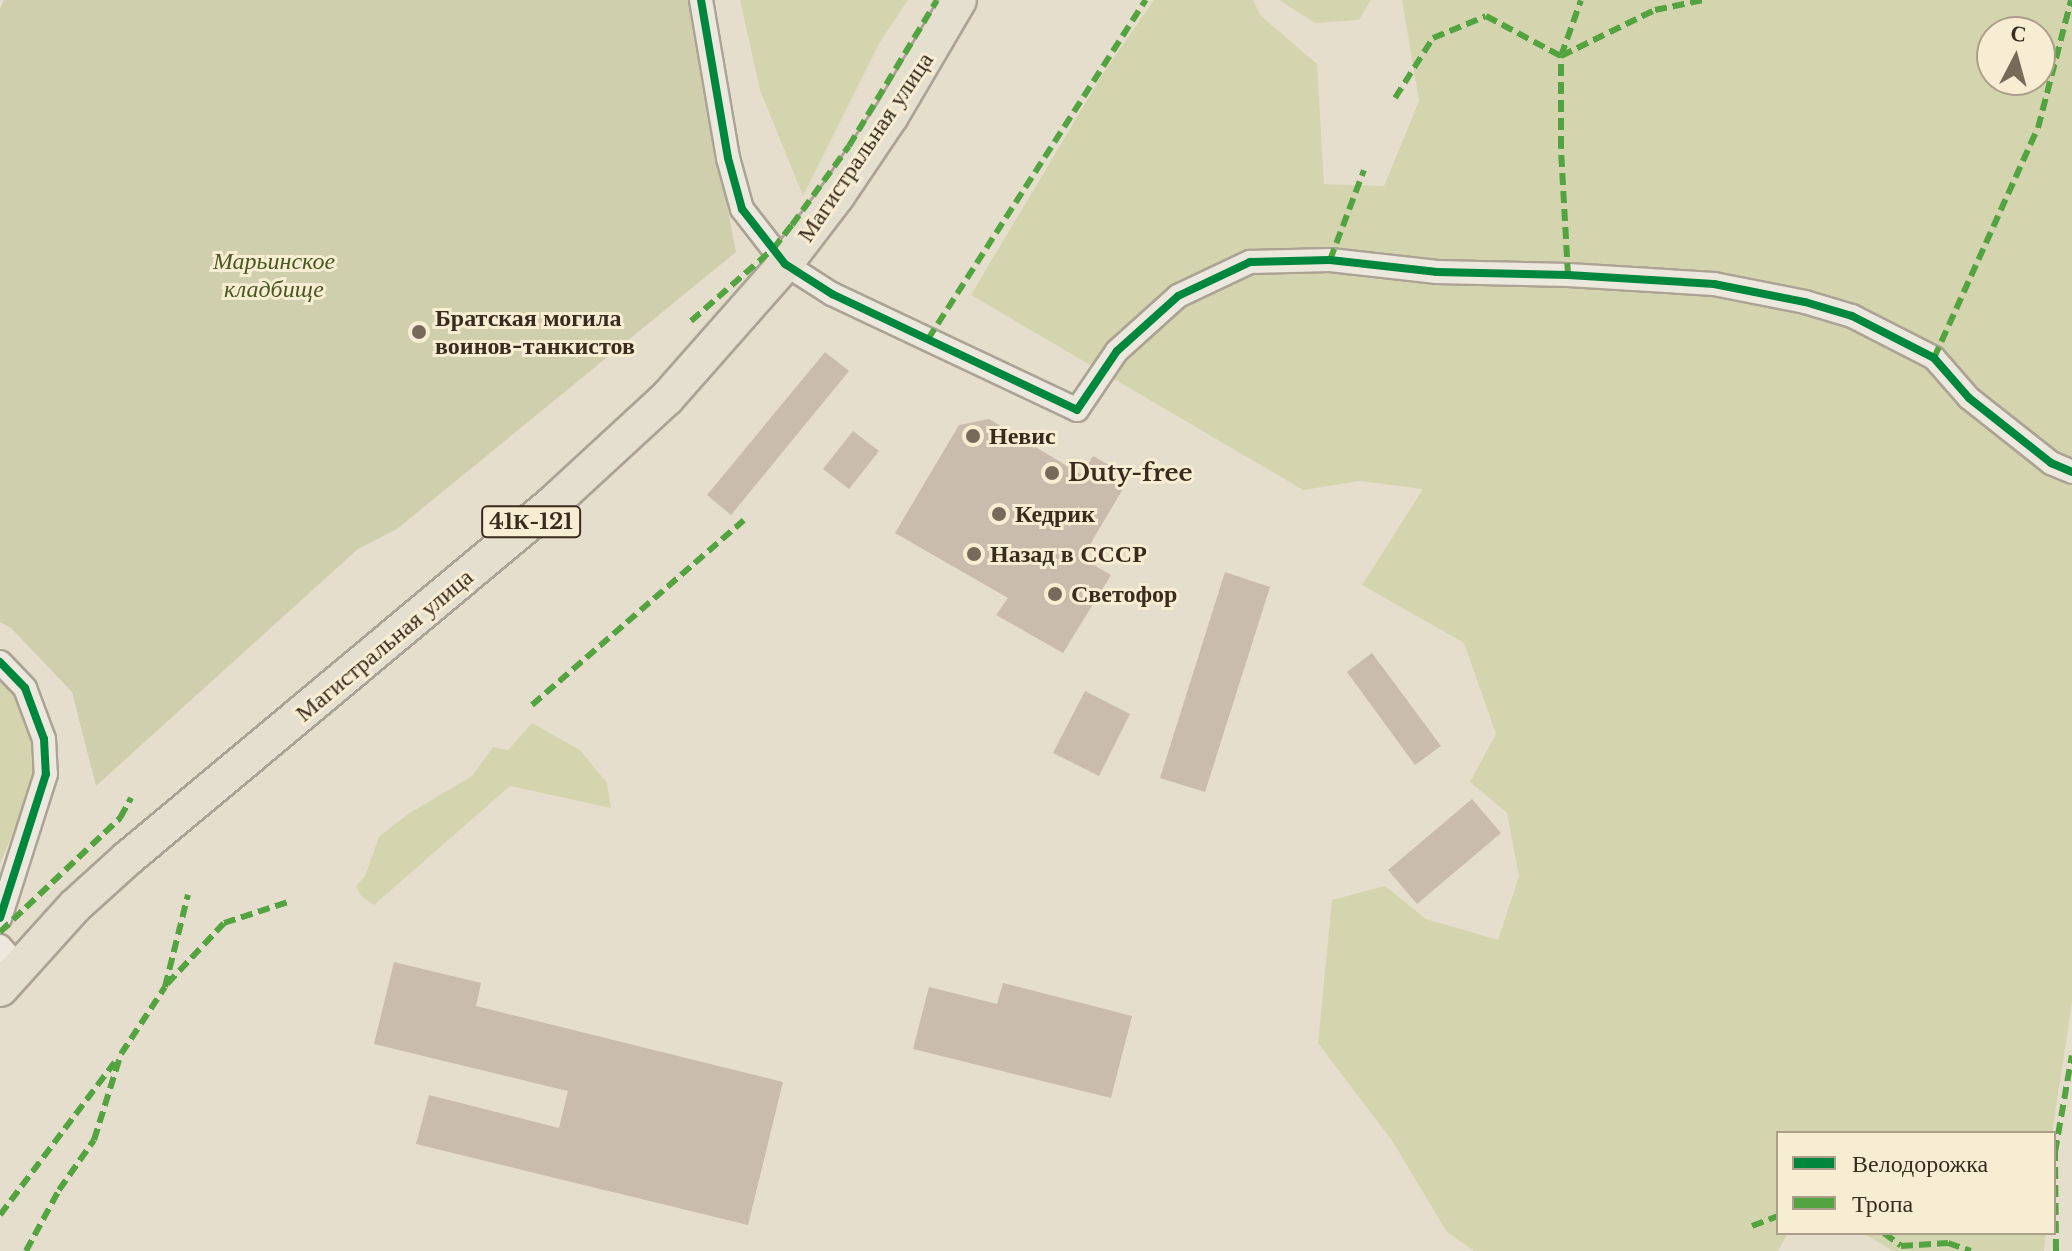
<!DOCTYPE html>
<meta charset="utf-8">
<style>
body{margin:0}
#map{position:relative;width:2072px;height:1251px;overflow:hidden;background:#e6decc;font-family:"Libre Baskerville",serif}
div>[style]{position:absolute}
.green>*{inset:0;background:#d4d5ae}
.cemetery>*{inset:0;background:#cfcfae}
.building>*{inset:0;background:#c9bcad}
.roads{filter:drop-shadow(2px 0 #aba395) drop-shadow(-2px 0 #aba395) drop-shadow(0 2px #aba395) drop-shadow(0 -2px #aba395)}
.minor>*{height:22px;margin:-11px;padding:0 11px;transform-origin:11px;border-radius:11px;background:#ede8de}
.primary>*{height:34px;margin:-17px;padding:0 17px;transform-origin:17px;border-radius:17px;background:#e5dfcf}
.quiet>*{height:6px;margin-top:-3px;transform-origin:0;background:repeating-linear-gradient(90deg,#53a441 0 12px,transparent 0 18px)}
.cycleway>*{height:8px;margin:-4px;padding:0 4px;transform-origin:4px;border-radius:4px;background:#00873e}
.dots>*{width:22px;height:22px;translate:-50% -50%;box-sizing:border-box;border:4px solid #f7edd2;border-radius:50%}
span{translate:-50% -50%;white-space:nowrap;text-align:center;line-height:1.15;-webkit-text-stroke:6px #f7edd2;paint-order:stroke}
.shield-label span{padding:2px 6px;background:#f7edd2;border:2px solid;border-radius:6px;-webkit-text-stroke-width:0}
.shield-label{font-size:22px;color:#392b1d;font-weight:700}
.street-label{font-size:24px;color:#392b1d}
.park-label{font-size:24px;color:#495723;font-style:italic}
.poi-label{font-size:24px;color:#392b1d;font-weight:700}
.left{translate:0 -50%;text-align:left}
.legend{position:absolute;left:1776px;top:1131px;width:280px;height:104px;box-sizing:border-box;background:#f7edd2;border:2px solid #ab9f8a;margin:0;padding:10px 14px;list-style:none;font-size:24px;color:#392b1d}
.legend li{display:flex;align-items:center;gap:16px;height:40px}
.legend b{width:40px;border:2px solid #ab9f8a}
.north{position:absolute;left:1976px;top:16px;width:80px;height:80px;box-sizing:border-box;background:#f7edd2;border:2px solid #ab9f8a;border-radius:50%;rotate:6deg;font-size:22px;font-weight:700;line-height:32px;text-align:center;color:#392b1d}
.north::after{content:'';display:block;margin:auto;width:28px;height:36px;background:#766a5a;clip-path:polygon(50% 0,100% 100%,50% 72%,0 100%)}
</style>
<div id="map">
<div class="green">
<div style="clip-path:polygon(740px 0,908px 0,880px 42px,803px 196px,760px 90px)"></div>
<div style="clip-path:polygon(evenodd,1154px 0,1253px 0,1261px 16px,1317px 64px,1324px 184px,1384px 186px,1419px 101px,1402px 0,2072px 0,2072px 1003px,2052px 1133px,1778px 1133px,1778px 1233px,1788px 1233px,1778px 1251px,1474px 1251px,1447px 1232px,1393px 1142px,1318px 1043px,1332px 900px,1385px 886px,1426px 919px,1498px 940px,1519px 876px,1507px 813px,1470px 782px,1496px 734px,1464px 643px,1362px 585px,1423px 489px,1360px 481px,1303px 490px,971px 295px,1102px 75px,1154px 0,1992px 32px,2040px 32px,2040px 80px,1992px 80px,1992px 32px)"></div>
<div style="clip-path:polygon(1279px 0,1371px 0,1359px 20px,1315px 23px)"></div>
<div style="clip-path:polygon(0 678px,32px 713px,33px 788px,0 863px)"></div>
<div style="clip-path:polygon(532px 723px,580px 750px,607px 783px,611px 808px,510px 786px,374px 905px,361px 896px,356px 886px,365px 876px,379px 837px,408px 814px,472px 776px,493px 747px,508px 750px)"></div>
<div style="clip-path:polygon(1863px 1233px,2046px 1233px,2044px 1251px,1893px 1251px)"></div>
</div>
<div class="cemetery">
<div style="clip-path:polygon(4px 0,688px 0,736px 252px,397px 529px,358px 549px,96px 786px,72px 692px,11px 628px,0 622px,0 9px)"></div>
</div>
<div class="building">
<div style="clip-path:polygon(825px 352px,849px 371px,731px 515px,707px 495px)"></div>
<div style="clip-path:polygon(989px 419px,1082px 475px,1093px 456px,1130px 477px,1082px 558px,1111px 575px,1063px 653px,996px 615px,1008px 598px,895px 533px,959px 425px)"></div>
<div style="clip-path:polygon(853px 431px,879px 451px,849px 489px,823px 469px)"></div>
<div style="clip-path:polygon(1225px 572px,1270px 587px,1205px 792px,1160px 778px)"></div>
<div style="clip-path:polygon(1372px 653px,1441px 746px,1415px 765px,1347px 672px)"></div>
<div style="clip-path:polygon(1085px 691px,1130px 714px,1099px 776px,1053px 753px)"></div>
<div style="clip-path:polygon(1472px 799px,1501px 833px,1417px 904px,1388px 870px)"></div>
<div style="clip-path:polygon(394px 962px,481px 983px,476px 1006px,783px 1082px,748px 1225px,416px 1144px,429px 1095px,559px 1128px,568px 1091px,374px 1044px)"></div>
<div style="clip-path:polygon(1003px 983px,1132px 1016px,1111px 1098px,913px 1049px,929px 987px,997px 1004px)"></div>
</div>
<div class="roads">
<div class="minor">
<div style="left:701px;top:0;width:160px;rotate:80.3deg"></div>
<div style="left:728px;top:158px;width:53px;rotate:74.6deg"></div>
<div style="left:742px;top:209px;width:70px;rotate:52deg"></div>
<div style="left:785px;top:264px;width:56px;rotate:32.6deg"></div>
<div style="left:832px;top:294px;width:271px;rotate:25.3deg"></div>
<div style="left:1077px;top:410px;width:71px;rotate:-55.9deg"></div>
<div style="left:1117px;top:351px;width:82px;rotate:-42deg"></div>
<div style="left:1178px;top:296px;width:80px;rotate:-25.3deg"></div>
<div style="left:1250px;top:262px;width:80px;rotate:-1.4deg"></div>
<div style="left:1330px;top:260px;width:108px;rotate:6.4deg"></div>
<div style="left:1437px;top:272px;width:131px;rotate:1.3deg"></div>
<div style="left:1568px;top:275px;width:146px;rotate:3.5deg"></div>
<div style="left:1714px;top:284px;width:93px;rotate:11.2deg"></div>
<div style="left:1805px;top:302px;width:49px;rotate:16.6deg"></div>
<div style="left:1852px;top:316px;width:92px;rotate:27.1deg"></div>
<div style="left:1934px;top:358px;width:53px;rotate:48.8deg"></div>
<div style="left:1969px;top:398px;width:105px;rotate:38.4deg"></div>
<div style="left:2051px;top:463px;width:23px;rotate:23deg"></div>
<div style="left:0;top:662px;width:36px;rotate:46deg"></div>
<div style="left:25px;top:688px;width:54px;rotate:69.6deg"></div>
<div style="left:44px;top:739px;width:35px;rotate:87deg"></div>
<div style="left:46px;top:774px;width:151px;rotate:107.7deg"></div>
<div style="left:0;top:946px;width:27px;rotate:48deg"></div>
</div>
<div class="primary">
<div style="left:0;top:989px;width:112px;rotate:-47.9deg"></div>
<div style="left:75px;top:906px;width:72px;rotate:-42.2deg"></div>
<div style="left:128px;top:858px;width:552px;rotate:-39.86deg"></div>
<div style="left:552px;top:504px;width:156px;rotate:-42.7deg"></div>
<div style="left:667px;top:398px;width:179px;rotate:-48.6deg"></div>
<div style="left:785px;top:264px;width:86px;rotate:-52.6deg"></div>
<div style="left:837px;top:196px;width:97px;rotate:-56deg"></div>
<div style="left:891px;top:116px;width:134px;rotate:-59.6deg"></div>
</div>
</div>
<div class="quiet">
<div style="left:1395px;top:98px;width:71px;rotate:-57.7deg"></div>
<div style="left:1433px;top:38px;width:57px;rotate:-22.5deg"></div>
<div style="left:1486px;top:16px;width:85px;rotate:28.1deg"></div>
<div style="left:1561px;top:56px;width:105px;rotate:-26.1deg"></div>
<div style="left:1655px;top:10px;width:49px;rotate:-11.8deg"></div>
<div style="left:1330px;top:260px;width:96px;rotate:-69.3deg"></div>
<div style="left:1568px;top:275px;width:127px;rotate:-93.2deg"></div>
<div style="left:1561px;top:148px;width:92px;rotate:-90deg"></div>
<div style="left:1561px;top:56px;width:59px;rotate:-70.3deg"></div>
<div style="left:691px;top:321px;width:109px;rotate:-41.3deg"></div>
<div style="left:773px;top:249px;width:31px;rotate:-52deg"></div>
<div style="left:792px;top:225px;width:97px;rotate:-54.2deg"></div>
<div style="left:849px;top:146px;width:170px;rotate:-58.9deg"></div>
<div style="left:928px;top:339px;width:403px;rotate:-57.3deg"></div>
<div style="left:1934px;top:358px;width:252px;rotate:-65.7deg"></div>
<div style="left:2038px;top:128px;width:132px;rotate:-75.5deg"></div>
<div style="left:532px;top:705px;width:281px;rotate:-41.1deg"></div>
<div style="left:0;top:932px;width:166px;rotate:-43.5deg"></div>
<div style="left:120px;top:818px;width:23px;rotate:-61deg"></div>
<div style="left:167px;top:984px;width:83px;rotate:-46.9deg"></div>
<div style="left:224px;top:923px;width:71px;rotate:-18.2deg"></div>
<div style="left:0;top:1215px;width:191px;rotate:-53.1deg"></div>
<div style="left:1752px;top:1226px;width:28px;rotate:-21deg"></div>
<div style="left:1884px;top:1233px;width:21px;rotate:37deg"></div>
<div style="left:1901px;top:1246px;width:47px;rotate:-3.7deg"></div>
<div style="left:1948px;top:1243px;width:24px;rotate:19deg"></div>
<div style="left:26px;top:1251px;width:69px;rotate:-61.6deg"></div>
<div style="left:59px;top:1190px;width:61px;rotate:-55deg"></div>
<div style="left:94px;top:1140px;width:90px;rotate:-72.6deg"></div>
<div style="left:121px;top:1054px;width:80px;rotate:-56.7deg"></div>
<div style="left:165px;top:987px;width:95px;rotate:-76deg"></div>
<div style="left:2056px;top:1251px;width:99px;rotate:-90.6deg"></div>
<div style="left:2055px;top:1152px;width:98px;rotate:-80.1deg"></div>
</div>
<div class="cycleway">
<div style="left:701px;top:0;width:160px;rotate:80.3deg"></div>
<div style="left:728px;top:158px;width:53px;rotate:74.6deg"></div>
<div style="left:742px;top:209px;width:70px;rotate:52deg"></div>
<div style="left:785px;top:264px;width:56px;rotate:32.6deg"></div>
<div style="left:832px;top:294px;width:271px;rotate:25.3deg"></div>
<div style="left:1077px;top:410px;width:71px;rotate:-55.9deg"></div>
<div style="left:1117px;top:351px;width:82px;rotate:-42deg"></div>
<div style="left:1178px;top:296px;width:80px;rotate:-25.3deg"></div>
<div style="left:1250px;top:262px;width:80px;rotate:-1.4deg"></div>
<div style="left:1330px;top:260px;width:108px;rotate:6.4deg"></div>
<div style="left:1437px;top:272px;width:131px;rotate:1.3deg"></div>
<div style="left:1568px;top:275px;width:146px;rotate:3.5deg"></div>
<div style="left:1714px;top:284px;width:93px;rotate:11.2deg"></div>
<div style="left:1805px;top:302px;width:49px;rotate:16.6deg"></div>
<div style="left:1852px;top:316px;width:92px;rotate:27.1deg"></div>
<div style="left:1934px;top:358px;width:53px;rotate:48.8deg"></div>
<div style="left:1969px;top:398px;width:105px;rotate:38.4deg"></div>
<div style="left:2051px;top:463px;width:23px;rotate:23deg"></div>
<div style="left:0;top:662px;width:36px;rotate:46deg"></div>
<div style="left:25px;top:688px;width:54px;rotate:69.6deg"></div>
<div style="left:44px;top:739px;width:35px;rotate:87deg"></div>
<div style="left:46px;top:774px;width:151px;rotate:107.7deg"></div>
</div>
<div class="dots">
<div style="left:419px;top:332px;background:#766a5a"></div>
<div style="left:973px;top:436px;background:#766a5a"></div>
<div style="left:1052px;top:473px;background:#766a5a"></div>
<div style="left:999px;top:514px;background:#766a5a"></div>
<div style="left:974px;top:554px;background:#766a5a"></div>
<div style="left:1055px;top:594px;background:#766a5a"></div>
</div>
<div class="shield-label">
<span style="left:531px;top:522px">41К-121</span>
</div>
<div class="street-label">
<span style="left:865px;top:147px;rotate:-56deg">Магистральная улица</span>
<span style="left:384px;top:645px;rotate:-40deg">Магистральная улица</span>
</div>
<div class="park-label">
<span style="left:274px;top:275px">Марьинское<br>кладбище</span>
</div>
<div class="poi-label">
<span class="left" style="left:435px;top:332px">Братская могила<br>воинов-танкистов</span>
<span class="left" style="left:989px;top:436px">Невис</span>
<span class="left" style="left:1068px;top:473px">Duty-free</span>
<span class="left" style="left:1015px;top:514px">Кедрик</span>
<span class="left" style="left:990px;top:554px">Назад в СССР</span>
<span class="left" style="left:1071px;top:594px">Светофор</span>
</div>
<ul class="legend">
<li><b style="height:10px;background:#00873e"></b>Велодорожка</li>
<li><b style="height:10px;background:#53a441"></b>Тропа</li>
</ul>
<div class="north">С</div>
</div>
